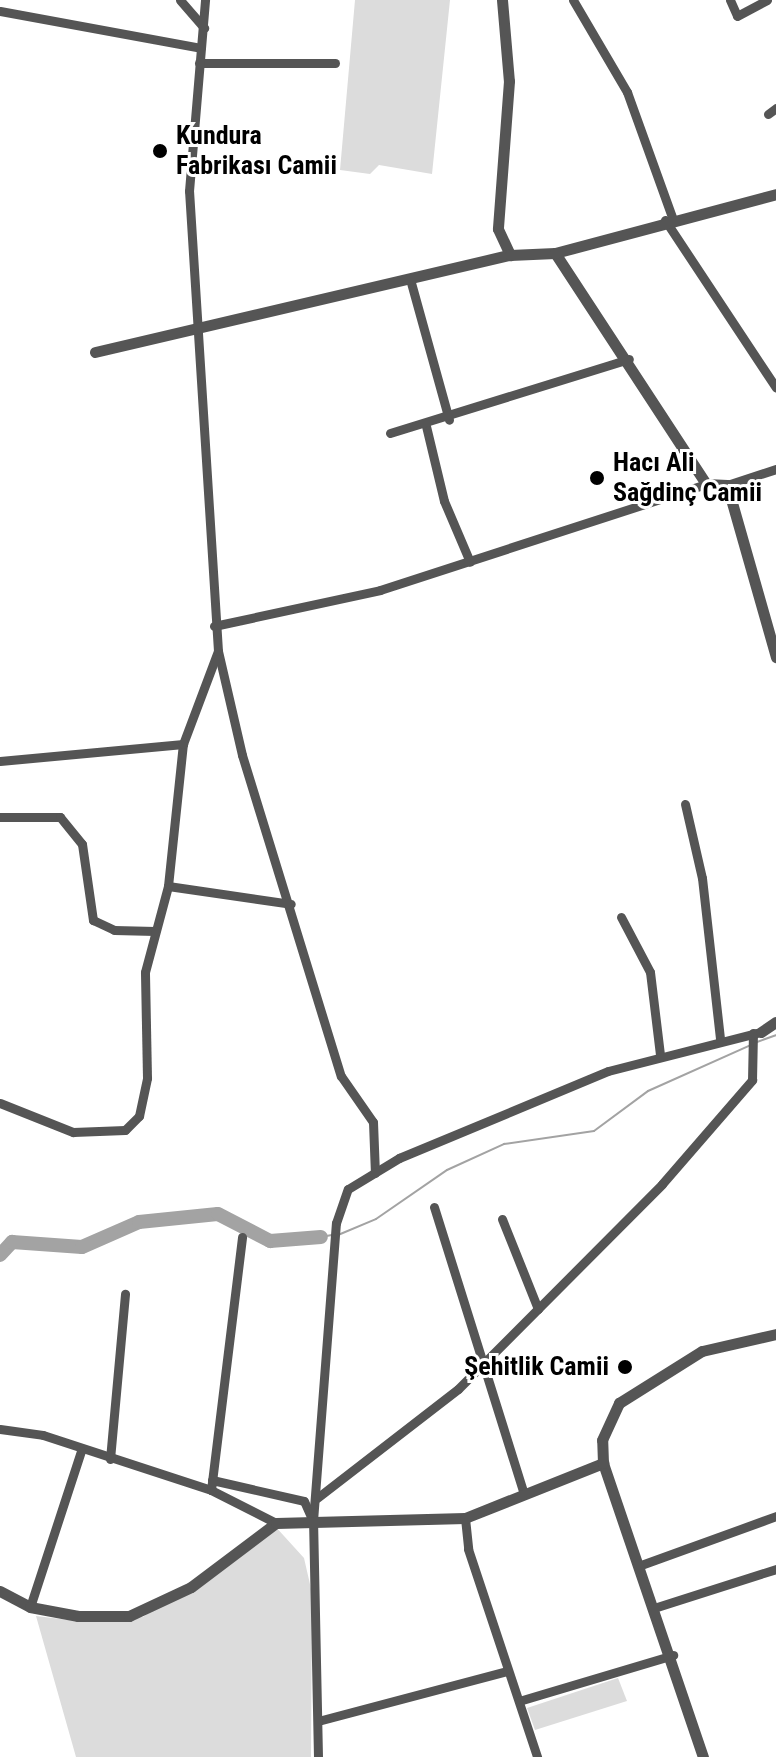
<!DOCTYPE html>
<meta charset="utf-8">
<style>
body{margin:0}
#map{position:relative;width:776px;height:1757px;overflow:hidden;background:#fff;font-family:"Roboto Condensed",sans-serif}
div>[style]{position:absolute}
.green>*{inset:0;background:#dcdcdc}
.stream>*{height:2px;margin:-1px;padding:0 1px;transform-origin:1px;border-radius:1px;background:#a3a3a3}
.river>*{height:14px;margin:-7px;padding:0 7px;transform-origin:7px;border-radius:7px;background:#a3a3a3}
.minor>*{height:9px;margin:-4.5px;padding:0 4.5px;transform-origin:4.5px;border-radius:4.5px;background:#555}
.tertiary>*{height:11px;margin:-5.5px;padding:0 5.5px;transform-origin:5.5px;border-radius:5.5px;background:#555}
.dots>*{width:22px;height:22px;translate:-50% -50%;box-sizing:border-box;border:4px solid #fff;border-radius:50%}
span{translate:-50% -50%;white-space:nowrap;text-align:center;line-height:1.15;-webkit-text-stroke:6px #fff;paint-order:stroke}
.poi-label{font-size:26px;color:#000;font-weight:700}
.left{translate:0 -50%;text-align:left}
.right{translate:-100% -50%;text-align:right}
</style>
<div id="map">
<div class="green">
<div style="clip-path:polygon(355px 0,450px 0,432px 174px,379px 165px,370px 174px,340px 170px)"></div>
<div style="clip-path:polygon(274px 1525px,304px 1558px,312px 1593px,311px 1757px,76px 1757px,36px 1616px,86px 1622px,143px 1617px)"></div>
<div style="clip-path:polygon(618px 1678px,627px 1701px,535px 1730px,527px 1708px)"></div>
</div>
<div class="stream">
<div style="left:757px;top:1042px;width:20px;rotate:-20deg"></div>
<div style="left:338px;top:1235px;width:41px;rotate:-22.8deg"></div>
<div style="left:376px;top:1219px;width:86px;rotate:-34.6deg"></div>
<div style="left:447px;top:1170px;width:63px;rotate:-24.5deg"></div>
<div style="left:504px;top:1144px;width:91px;rotate:-8.2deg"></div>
<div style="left:594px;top:1131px;width:67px;rotate:-36.5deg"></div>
<div style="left:648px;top:1091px;width:113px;rotate:-24.1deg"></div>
<div style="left:321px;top:1237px;width:11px;rotate:-10deg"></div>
</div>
<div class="river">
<div style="left:0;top:1255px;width:18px;rotate:-47deg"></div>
<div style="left:12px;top:1242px;width:70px;rotate:4.1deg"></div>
<div style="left:82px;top:1247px;width:62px;rotate:-23.7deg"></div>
<div style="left:139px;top:1222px;width:79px;rotate:-5.8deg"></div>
<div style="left:218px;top:1214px;width:59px;rotate:27.4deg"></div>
<div style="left:270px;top:1241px;width:51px;rotate:-4.5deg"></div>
</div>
<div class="minor">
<div style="left:180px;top:0;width:37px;rotate:49deg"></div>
<div style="left:573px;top:0;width:107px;rotate:59.6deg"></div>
<div style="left:627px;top:92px;width:133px;rotate:70.2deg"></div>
<div style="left:730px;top:0;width:17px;rotate:66deg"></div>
<div style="left:737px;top:16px;width:34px;rotate:-28deg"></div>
<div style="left:0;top:11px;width:204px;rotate:10.4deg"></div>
<div style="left:199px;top:63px;width:136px"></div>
<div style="left:768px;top:114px;width:10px;rotate:-37deg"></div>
<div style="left:665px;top:220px;width:201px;rotate:56.5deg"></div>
<div style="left:410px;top:279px;width:146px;rotate:74.5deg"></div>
<div style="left:426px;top:426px;width:77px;rotate:76.5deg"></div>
<div style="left:444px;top:501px;width:66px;rotate:66.9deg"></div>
<div style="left:390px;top:433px;width:250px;rotate:-17.2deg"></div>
<div style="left:727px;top:485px;width:52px;rotate:-18.1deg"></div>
<div style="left:214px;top:626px;width:170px;rotate:-12.2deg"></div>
<div style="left:380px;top:590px;width:343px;rotate:-18deg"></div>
<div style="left:218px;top:651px;width:107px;rotate:77deg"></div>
<div style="left:242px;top:755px;width:336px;rotate:72.9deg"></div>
<div style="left:341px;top:1076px;width:56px;rotate:55.2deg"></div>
<div style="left:373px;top:1122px;width:51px;rotate:87.8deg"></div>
<div style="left:0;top:761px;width:184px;rotate:-5.3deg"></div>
<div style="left:685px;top:804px;width:76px;rotate:77.1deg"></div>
<div style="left:702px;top:878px;width:162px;rotate:83.6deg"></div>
<div style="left:0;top:817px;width:60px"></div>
<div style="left:60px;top:817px;width:35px;rotate:51deg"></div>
<div style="left:82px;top:844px;width:77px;rotate:81.8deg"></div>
<div style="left:93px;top:920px;width:23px;rotate:25deg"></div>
<div style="left:114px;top:930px;width:41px;rotate:1.4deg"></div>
<div style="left:168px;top:886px;width:124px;rotate:8.3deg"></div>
<div style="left:621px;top:917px;width:62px;rotate:62.2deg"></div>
<div style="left:650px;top:972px;width:84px;rotate:83.1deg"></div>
<div style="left:0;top:1103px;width:79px;rotate:21.7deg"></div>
<div style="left:73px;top:1132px;width:52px;rotate:-2.2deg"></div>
<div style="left:125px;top:1130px;width:20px;rotate:-45deg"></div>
<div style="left:139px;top:1116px;width:39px;rotate:-78deg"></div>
<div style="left:147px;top:1078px;width:106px;rotate:-91.1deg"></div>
<div style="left:145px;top:972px;width:89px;rotate:-75deg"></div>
<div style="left:168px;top:886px;width:143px;rotate:-84deg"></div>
<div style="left:183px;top:744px;width:99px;rotate:-69.4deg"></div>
<div style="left:218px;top:651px;width:461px;rotate:-93.6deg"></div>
<div style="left:189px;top:191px;width:192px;rotate:-85.2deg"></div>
<div style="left:434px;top:1207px;width:301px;rotate:72.6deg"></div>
<div style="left:502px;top:1219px;width:97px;rotate:68.2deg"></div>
<div style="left:0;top:1429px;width:43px;rotate:7.9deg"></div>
<div style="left:43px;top:1435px;width:177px;rotate:18.1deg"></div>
<div style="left:211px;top:1490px;width:73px;rotate:26.9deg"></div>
<div style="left:110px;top:1459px;width:166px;rotate:-84.8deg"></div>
<div style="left:212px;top:1480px;width:94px;rotate:12.9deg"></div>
<div style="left:304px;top:1501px;width:22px;rotate:66deg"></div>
<div style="left:211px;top:1490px;width:255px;rotate:-83deg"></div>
<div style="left:317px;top:1498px;width:178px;rotate:-37.7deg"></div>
<div style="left:458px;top:1389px;width:289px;rotate:-45.1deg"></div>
<div style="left:662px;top:1184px;width:138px;rotate:-49.1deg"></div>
<div style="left:752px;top:1080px;width:47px;rotate:-88.8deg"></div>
<div style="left:465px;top:1518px;width:31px;rotate:84deg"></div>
<div style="left:468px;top:1549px;width:219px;rotate:71.6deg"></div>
<div style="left:641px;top:1565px;width:144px;rotate:-19.9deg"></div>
<div style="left:30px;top:1607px;width:164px;rotate:-71.9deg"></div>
<div style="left:657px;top:1607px;width:125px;rotate:-17.7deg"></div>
<div style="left:519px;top:1701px;width:161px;rotate:-16.6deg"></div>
<div style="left:318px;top:1721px;width:196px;rotate:-14.8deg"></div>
<div style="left:318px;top:1757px;width:236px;rotate:-91.2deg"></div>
<div style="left:313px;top:1521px;width:299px;rotate:-85.6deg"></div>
<div style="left:336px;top:1223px;width:36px;rotate:-71deg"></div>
<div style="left:348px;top:1189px;width:60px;rotate:-31.3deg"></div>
<div style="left:399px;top:1158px;width:226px;rotate:-22.6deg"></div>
<div style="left:608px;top:1071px;width:158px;rotate:-14.3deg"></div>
</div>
<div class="tertiary">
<div style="left:502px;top:0;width:81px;rotate:85.1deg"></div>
<div style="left:509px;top:81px;width:148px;rotate:94.3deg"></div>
<div style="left:498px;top:229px;width:29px;rotate:65deg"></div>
<div style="left:555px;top:253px;width:276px;rotate:56.8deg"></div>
<div style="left:706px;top:484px;width:21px;rotate:3deg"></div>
<div style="left:727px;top:485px;width:179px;rotate:74.1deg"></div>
<div style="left:95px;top:352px;width:426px;rotate:-13.2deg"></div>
<div style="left:510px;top:255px;width:45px;rotate:-2.5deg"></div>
<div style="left:555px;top:253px;width:229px;rotate:-14.9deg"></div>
<div style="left:761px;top:1032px;width:18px;rotate:-34deg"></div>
<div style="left:0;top:1591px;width:34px;rotate:28deg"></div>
<div style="left:30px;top:1607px;width:49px;rotate:10.6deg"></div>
<div style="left:78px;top:1616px;width:51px"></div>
<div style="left:129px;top:1616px;width:68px;rotate:-25.1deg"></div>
<div style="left:191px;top:1587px;width:106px;rotate:-37deg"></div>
<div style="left:276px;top:1523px;width:189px;rotate:-1.5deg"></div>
<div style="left:465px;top:1518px;width:149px;rotate:-21.7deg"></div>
<div style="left:703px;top:1757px;width:311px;rotate:-108.8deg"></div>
<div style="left:603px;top:1463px;width:23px;rotate:-92deg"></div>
<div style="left:602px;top:1440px;width:41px;rotate:-65.3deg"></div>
<div style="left:619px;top:1403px;width:98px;rotate:-32.1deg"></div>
<div style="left:702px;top:1351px;width:76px;rotate:-12.9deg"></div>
</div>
<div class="dots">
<div style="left:160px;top:151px;background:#000"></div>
<div style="left:597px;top:478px;background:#000"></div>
<div style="left:625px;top:1367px;background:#000"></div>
</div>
<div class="poi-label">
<span class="left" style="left:176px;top:151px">Kundura<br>Fabrikası Camii</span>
<span class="left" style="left:613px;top:478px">Hacı Ali<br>Sağdinç Camii</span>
<span class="right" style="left:609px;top:1367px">Şehitlik Camii</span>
</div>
</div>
